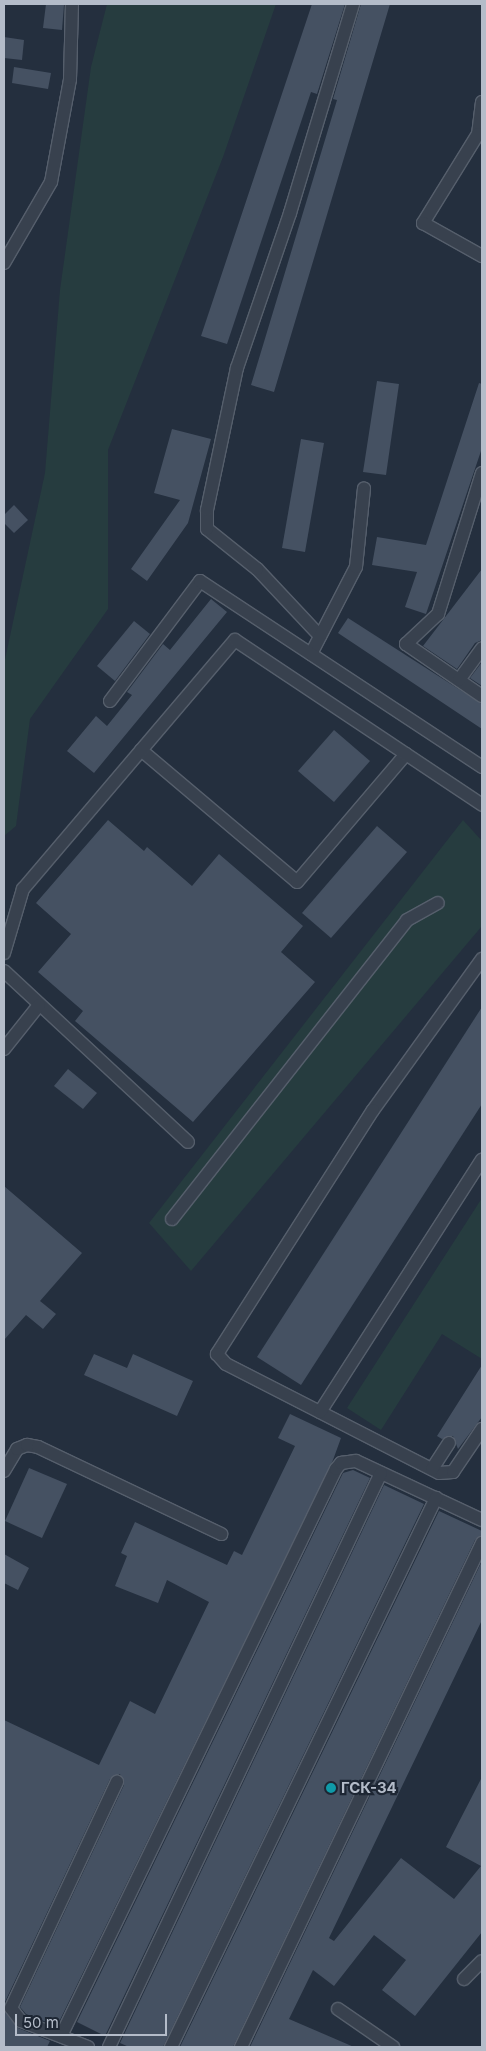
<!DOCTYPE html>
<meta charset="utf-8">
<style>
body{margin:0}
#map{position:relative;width:486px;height:2051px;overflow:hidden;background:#242f3e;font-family:Inter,sans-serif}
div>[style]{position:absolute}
.green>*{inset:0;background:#263c3f}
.building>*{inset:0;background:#455162}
.roads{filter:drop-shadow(1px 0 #565f6c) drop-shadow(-1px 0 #565f6c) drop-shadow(0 1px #565f6c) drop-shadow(0 -1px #565f6c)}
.lane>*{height:12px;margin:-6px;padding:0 6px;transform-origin:6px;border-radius:6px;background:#38414e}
.dots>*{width:14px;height:14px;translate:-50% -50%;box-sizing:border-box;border:2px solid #1d2633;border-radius:50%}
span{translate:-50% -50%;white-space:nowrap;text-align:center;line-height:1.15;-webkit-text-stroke:4.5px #1d2633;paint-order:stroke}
.poi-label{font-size:15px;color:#b4bcc9;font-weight:700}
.left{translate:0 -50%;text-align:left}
.frame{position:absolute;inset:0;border:5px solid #b4bcc9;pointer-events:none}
.scale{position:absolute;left:15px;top:2014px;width:152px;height:22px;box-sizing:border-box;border:2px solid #b4bcc9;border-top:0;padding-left:6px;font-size:15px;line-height:18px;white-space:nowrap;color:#b4bcc9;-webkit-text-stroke:4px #1d2633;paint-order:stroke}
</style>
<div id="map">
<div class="green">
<div style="clip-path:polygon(107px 4px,276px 4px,223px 157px,108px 450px,108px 609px,30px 719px,16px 826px,4px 836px,4px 664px,45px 473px,60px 290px,91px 67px)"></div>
<div style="clip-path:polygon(463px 820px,482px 841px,482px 926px,191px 1271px,149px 1223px)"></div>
<div style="clip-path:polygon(482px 1198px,482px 1359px,442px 1334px,381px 1430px,347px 1408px)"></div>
</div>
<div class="building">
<div style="clip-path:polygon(46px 4px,64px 5px,62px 30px,43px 28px)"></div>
<div style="clip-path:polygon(312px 4px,345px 4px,317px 94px,311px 92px,227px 344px,201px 336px)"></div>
<div style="clip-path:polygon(361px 4px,390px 4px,274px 392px,251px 385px,337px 100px,333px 99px)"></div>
<div style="clip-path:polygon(4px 37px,24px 40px,22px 60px,4px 58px)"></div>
<div style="clip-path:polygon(14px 67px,51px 73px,48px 89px,12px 83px)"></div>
<div style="clip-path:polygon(377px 381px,399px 384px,386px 475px,363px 472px)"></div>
<div style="clip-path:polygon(479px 383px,482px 384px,482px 448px,426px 614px,405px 607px,417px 572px,372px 565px,377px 537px,426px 545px)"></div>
<div style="clip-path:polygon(172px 429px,211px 439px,188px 523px,147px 581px,131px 569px,180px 500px,154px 493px)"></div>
<div style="clip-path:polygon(301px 439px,324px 443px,305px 552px,282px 548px)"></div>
<div style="clip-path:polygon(14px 505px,28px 520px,14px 533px,4px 523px,4px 515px)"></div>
<div style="clip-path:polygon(482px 569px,482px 640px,475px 643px,457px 669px,423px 646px)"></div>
<div style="clip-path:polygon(211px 599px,227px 612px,94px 773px,67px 751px,96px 716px,107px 726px,132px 695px,127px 692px,163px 644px,170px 650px)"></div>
<div style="clip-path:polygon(348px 618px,482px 704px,482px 729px,338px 633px)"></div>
<div style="clip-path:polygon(134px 621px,150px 634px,115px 681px,97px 666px)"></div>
<div style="clip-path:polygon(482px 662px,482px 686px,470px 678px)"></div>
<div style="clip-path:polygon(334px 730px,370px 761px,334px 802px,298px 771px)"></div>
<div style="clip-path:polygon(108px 820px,144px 851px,147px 847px,192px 886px,219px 854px,303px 926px,281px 952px,315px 982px,193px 1122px,75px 1021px,83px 1011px,38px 972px,71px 934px,36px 903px)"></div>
<div style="clip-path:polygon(377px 826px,407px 852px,331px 938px,302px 913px)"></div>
<div style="clip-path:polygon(482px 1007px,482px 1104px,301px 1385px,257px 1357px)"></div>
<div style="clip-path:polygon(68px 1069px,97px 1093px,83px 1109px,54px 1086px)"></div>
<div style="clip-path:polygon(4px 1186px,82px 1253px,40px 1301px,56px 1314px,43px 1329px,26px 1315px,4px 1340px)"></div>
<div style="clip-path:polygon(94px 1354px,127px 1368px,133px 1354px,193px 1381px,177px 1416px,84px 1375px)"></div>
<div style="clip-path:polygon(482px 1365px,482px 1417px,458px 1449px,453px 1436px,442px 1439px,437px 1436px)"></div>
<div style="clip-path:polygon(290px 1414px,341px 1438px,333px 1460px,57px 2026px,26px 2014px,20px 2007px,124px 1785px,120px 1774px,110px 1779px,4px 2004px,4px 1720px,99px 1765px,130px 1701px,155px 1714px,209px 1602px,167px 1580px,158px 1603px,115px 1586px,127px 1556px,121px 1553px,135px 1522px,227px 1565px,234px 1551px,242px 1555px,295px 1446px,278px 1438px)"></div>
<div style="clip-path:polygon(29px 1468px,67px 1484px,42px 1538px,5px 1521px)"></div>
<div style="clip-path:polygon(353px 1470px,370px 1478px,105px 2036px,77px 2022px,343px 1473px)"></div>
<div style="clip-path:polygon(384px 1485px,424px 1504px,163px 2047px,129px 2047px,120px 2043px)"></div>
<div style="clip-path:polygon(439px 1511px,482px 1531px,482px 1535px,475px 1540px,233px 2047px,180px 2047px)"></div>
<div style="clip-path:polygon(4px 1554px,29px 1568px,18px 1590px,4px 1583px)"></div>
<div style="clip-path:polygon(482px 1561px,482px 1620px,329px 1938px,334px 1941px,401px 1858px,454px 1899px,481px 1866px,446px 1847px,482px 1777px,482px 1932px,415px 2016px,382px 1990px,406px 1960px,374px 1935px,334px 1986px,313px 1970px,289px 2019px,354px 2047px,250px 2047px)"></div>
<div style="clip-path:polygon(4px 2011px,18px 2028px,50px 2041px,47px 2047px,4px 2047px)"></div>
</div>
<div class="roads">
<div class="lane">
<div style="left:482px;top:102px;width:32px;rotate:97deg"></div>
<div style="left:478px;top:134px;width:105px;rotate:121.7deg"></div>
<div style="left:423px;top:223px;width:68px;rotate:29.2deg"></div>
<div style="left:4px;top:263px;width:94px;rotate:-59.9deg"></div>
<div style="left:51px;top:182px;width:105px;rotate:-79.5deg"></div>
<div style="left:70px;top:79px;width:75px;rotate:-88.5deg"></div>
<div style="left:482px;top:473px;width:148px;rotate:107.3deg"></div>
<div style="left:438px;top:614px;width:44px;rotate:136.8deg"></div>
<div style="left:406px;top:644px;width:92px;rotate:34.4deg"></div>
<div style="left:320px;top:636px;width:92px;rotate:-133.2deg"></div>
<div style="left:257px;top:569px;width:64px;rotate:-141.3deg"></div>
<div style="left:207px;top:529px;width:19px;rotate:-90deg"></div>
<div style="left:207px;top:510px;width:145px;rotate:-78.1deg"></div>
<div style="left:237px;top:368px;width:164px;rotate:-71.1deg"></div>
<div style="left:290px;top:213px;width:218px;rotate:-73.2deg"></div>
<div style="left:311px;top:654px;width:98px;rotate:-62.7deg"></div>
<div style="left:356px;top:567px;width:79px;rotate:-84.2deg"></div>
<div style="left:459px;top:680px;width:39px;rotate:-54deg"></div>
<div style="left:110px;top:701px;width:150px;rotate:-53.1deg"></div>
<div style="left:200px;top:581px;width:338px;rotate:33.4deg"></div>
<div style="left:141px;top:750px;width:204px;rotate:40.2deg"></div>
<div style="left:297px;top:882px;width:168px;rotate:-49.6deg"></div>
<div style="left:4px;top:953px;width:67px;rotate:-73.5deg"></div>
<div style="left:23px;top:889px;width:327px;rotate:-49.6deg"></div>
<div style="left:235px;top:640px;width:297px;rotate:33.7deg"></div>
<div style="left:482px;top:959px;width:186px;rotate:125.8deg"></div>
<div style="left:373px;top:1110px;width:290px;rotate:122.6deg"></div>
<div style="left:217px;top:1354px;width:13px;rotate:48deg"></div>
<div style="left:226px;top:1364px;width:239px;rotate:27.1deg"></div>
<div style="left:439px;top:1473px;width:14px;rotate:-4deg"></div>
<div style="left:453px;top:1472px;width:52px;rotate:-56deg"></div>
<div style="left:4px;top:971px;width:251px;rotate:42.9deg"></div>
<div style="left:4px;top:1049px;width:56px;rotate:-51.5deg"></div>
<div style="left:172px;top:1219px;width:380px;rotate:-51.8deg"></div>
<div style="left:407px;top:920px;width:35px;rotate:-29deg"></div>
<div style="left:320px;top:1412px;width:300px;rotate:-57.3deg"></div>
<div style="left:432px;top:1469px;width:31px;rotate:-57deg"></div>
<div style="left:4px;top:1471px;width:26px;rotate:-59deg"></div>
<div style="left:17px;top:1449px;width:11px;rotate:-22deg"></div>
<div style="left:27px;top:1445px;width:11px;rotate:10deg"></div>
<div style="left:38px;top:1447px;width:203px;rotate:25.4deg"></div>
<div style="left:464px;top:1979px;width:25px;rotate:-45deg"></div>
<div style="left:338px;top:2009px;width:67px;rotate:34.6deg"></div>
<div style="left:61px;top:2036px;width:630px;rotate:-64.13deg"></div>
<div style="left:336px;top:1469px;width:8px;rotate:-50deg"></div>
<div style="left:341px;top:1463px;width:15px;rotate:-8deg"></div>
<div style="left:356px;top:1461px;width:139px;rotate:25.1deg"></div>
<div style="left:88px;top:2047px;width:72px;rotate:-158.8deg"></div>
<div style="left:21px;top:2021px;width:16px;rotate:-128deg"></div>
<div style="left:11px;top:2008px;width:250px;rotate:-64.9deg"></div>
<div style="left:109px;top:2047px;width:635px;rotate:-64.65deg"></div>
<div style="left:171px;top:2047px;width:610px;rotate:-64.23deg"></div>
<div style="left:241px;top:2047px;width:559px;rotate:-64.44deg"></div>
</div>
</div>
<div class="dots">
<div style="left:331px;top:1788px;background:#0f9aa8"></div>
</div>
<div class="poi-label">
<span class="left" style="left:341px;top:1788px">ГСК-34</span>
</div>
<div class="frame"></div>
<div class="scale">50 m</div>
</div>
